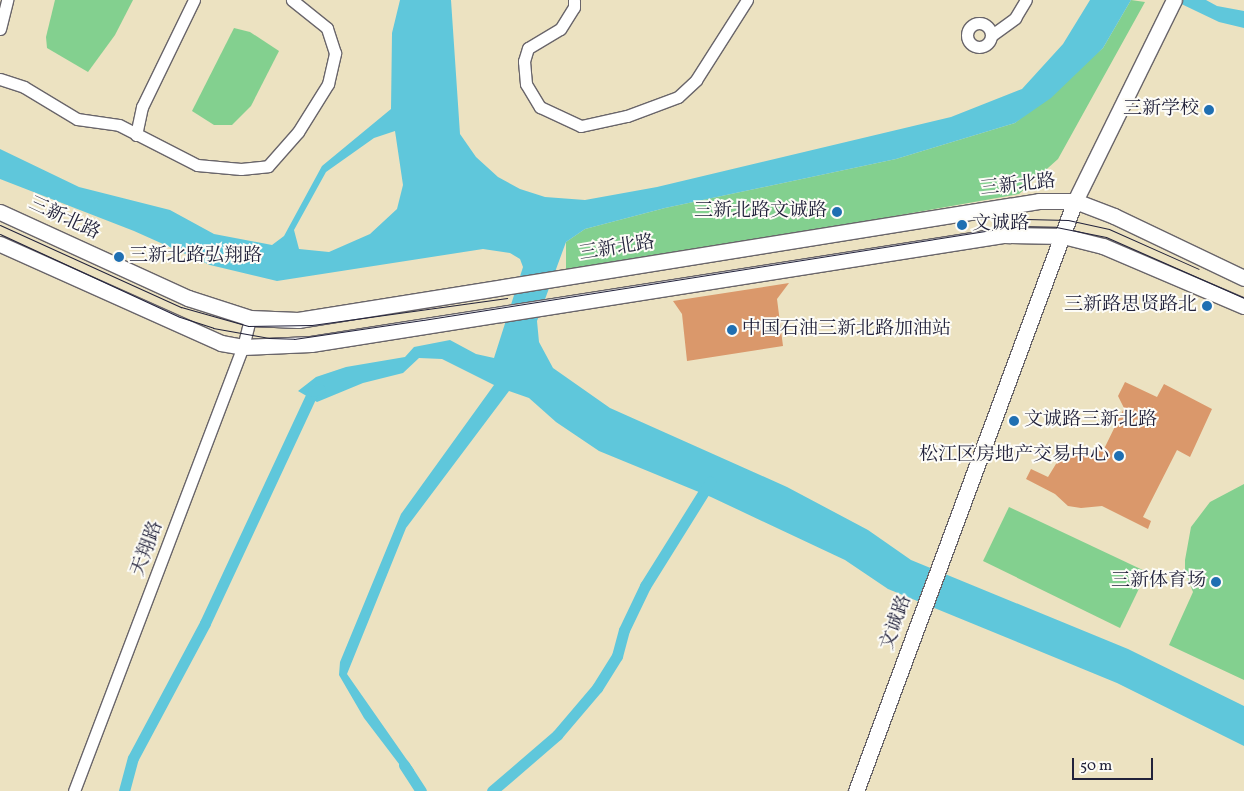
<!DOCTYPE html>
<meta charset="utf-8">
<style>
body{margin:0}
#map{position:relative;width:1244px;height:791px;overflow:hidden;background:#ece2c1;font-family:Vollkorn,"Noto Serif SC",serif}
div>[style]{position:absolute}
.green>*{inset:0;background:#83d08f}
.water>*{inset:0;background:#5fc7db}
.canal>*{height:11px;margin:-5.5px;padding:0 5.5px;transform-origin:5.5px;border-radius:5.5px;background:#5fc7db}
.building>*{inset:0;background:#da986b}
.roads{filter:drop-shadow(1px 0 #69656a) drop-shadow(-1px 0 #69656a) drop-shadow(0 1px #69656a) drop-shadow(0 -1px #69656a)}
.street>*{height:11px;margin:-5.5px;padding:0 5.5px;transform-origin:5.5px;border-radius:5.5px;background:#fff}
.street>.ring{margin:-5.5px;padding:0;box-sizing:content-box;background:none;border:11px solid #fff;border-radius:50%}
.secondary>*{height:15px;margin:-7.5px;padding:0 7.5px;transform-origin:7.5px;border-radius:7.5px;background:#fff}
.tram>*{height:1px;margin:-0.5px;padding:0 0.5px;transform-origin:0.5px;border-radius:0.5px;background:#22223b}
.dots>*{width:14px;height:14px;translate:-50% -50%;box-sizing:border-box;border:2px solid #fdfcf7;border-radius:50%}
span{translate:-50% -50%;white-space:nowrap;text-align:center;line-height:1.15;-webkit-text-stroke:4px #fdfcf7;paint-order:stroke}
.poi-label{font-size:19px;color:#22223b}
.right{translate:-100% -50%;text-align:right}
.left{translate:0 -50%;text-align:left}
.street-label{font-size:19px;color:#22223b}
.scale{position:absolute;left:1072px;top:758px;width:81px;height:22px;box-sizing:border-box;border:2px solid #22223b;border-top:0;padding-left:6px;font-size:15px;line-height:18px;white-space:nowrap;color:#22223b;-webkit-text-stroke:4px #fdfcf7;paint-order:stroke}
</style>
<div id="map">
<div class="green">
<div style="clip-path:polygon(55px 0,133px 0,115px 35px,88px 72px,47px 48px,46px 37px)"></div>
<div style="clip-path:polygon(1131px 0,1145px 2px,1058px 159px,1019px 194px,566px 274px,566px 242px,585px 229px,665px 208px,896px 159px,1015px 123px,1103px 48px)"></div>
<div style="clip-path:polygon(234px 28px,250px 32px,279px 51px,251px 106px,232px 125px,214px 125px,192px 111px)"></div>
<div style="clip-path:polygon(1244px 484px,1244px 680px,1169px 645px,1193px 592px,1185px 572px,1185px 560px,1191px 527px,1210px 502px)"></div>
<div style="clip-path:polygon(1009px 507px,1147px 572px,1120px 628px,983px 561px)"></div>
</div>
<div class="water">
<div style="clip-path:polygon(evenodd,400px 0,451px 0,460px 134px,476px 157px,498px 177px,520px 189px,545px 197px,585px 200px,657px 187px,951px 117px,1022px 89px,1063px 44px,1090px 0,1131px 0,1103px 48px,1051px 98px,1015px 123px,896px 159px,665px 208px,585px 229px,566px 242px,537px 321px,539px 342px,553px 368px,610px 408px,787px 487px,868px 530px,911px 560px,1128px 649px,1244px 706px,1244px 746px,1117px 683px,888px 589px,845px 560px,711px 497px,599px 451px,556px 422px,529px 398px,509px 391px,406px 528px,347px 674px,414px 770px,412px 781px,364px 718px,339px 675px,340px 662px,401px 514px,494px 385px,442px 359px,419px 358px,403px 373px,363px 383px,317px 402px,298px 391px,316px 377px,346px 367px,405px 357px,414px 347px,450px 340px,476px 354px,494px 358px,523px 267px,520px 259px,510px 253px,483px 249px,277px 281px,210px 265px,134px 231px,0 179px,0 149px,79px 187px,170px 210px,214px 234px,272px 245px,284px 236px,322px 166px,391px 109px,392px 33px,400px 0,395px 131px,403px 185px,397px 209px,370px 234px,329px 252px,299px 249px,294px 230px,326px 172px,374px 138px,395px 131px)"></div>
<div style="clip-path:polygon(1173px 0,1206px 0,1217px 6px,1244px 11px,1244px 28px,1219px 22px)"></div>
</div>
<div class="canal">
<div style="left:404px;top:765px;width:31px;rotate:57deg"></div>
<div style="left:124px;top:791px;width:34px;rotate:-75deg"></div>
<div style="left:133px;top:758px;width:153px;rotate:-61.9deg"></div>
<div style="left:205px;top:623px;width:256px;rotate:-65deg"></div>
<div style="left:313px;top:391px;width:7px;rotate:-16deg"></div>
<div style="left:492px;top:791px;width:86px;rotate:-40.7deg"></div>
<div style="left:557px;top:735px;width:62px;rotate:-49.6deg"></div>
<div style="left:597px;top:688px;width:38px;rotate:-58deg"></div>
<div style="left:617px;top:656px;width:27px;rotate:-75deg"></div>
<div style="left:624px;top:630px;width:49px;rotate:-64.5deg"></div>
<div style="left:645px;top:586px;width:123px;rotate:-58deg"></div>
</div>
<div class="building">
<div style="clip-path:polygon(789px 283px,777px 299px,783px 346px,687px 361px,682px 314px,673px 301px)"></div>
<div style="clip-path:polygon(1125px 382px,1157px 397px,1164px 384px,1212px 409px,1190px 457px,1177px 450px,1143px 517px,1151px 521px,1148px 529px,1102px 506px,1081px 508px,1068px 506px,1055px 494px,1026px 479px,1031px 469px,1048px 477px,1059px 459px,1072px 452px,1082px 450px,1091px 454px,1096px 448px,1104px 449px,1124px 408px,1118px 396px)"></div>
</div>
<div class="roads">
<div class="street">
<div style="left:574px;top:0;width:7px;rotate:90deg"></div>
<div style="left:574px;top:7px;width:26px;rotate:122deg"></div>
<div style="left:560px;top:29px;width:37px;rotate:149deg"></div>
<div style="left:528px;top:48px;width:14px;rotate:107deg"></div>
<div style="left:524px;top:61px;width:23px;rotate:85deg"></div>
<div style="left:526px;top:84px;width:27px;rotate:59deg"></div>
<div style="left:540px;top:107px;width:45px;rotate:24.9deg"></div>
<div style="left:581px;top:126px;width:47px;rotate:-12.3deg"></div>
<div style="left:627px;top:116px;width:54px;rotate:-20.4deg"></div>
<div style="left:678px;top:97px;width:25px;rotate:-43deg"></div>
<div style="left:696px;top:80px;width:95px;rotate:-57.5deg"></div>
<div class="ring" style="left:967px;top:23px;width:13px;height:13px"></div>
<div style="left:0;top:29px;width:30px;rotate:-76deg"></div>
<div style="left:992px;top:35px;width:29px;rotate:-36deg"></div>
<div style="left:1015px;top:18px;width:21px;rotate:-59deg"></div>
<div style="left:0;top:79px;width:25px;rotate:18deg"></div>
<div style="left:24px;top:87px;width:62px;rotate:31.1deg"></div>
<div style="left:77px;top:119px;width:42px;rotate:8.1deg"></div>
<div style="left:119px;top:125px;width:88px;rotate:27.1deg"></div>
<div style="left:197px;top:165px;width:44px;rotate:5.2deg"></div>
<div style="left:241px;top:169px;width:27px;rotate:-6deg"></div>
<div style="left:268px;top:166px;width:45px;rotate:-48.6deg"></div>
<div style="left:298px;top:132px;width:57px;rotate:-58deg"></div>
<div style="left:328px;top:84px;width:32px;rotate:-77deg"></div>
<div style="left:335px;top:53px;width:26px;rotate:-108deg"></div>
<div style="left:327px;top:28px;width:45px;rotate:-141.3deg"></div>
<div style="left:136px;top:135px;width:29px;rotate:-78deg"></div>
<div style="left:142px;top:107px;width:119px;rotate:-64.1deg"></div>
<div style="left:74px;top:791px;width:475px;rotate:-69.2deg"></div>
<div style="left:243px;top:347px;width:30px;rotate:-76deg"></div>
</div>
<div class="secondary">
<div style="left:0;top:212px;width:207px;rotate:24.6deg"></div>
<div style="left:188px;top:298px;width:65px;rotate:17.9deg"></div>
<div style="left:250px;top:318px;width:48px;rotate:2.4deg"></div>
<div style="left:298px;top:320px;width:750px;rotate:-9.12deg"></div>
<div style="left:1039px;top:201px;width:36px"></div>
<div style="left:1075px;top:201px;width:42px;rotate:21deg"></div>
<div style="left:1114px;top:216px;width:144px;rotate:25.5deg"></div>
<div style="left:0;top:244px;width:242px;rotate:24.1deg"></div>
<div style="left:221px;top:343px;width:22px;rotate:10deg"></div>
<div style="left:243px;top:347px;width:68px;rotate:-2.5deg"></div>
<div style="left:311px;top:344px;width:702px;rotate:-8.94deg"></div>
<div style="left:1004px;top:235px;width:59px;rotate:1deg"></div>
<div style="left:1063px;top:236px;width:41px;rotate:14deg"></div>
<div style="left:1103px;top:246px;width:153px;rotate:23.1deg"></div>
<div style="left:856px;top:791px;width:629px;rotate:-69.64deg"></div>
<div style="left:1075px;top:201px;width:224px;rotate:-63.8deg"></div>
</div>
</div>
<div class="tram">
<div style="left:1026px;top:219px;width:42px;rotate:1.4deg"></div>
<div style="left:1068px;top:220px;width:42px;rotate:12.4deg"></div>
<div style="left:1109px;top:229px;width:98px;rotate:24deg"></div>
<div style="left:0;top:225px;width:199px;rotate:24.4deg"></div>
<div style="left:181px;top:307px;width:70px;rotate:15.8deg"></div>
<div style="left:248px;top:326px;width:64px;rotate:-0.9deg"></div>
<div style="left:312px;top:325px;width:197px;rotate:-7.9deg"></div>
<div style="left:0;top:234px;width:198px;rotate:24.8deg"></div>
<div style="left:180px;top:317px;width:35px;rotate:18deg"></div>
<div style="left:213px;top:328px;width:57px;rotate:10.1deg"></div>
<div style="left:269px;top:338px;width:25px;rotate:2deg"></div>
<div style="left:294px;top:339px;width:130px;rotate:-8.4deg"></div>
<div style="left:423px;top:320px;width:601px;rotate:-8.99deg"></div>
<div style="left:1017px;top:226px;width:39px;rotate:1deg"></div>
<div style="left:1056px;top:227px;width:51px;rotate:11.3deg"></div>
<div style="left:1106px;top:237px;width:151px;rotate:23.8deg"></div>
</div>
<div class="dots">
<div style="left:1209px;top:110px;background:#1f6fb2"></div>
<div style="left:837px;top:212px;background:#1f6fb2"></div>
<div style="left:962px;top:225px;background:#1f6fb2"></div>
<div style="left:119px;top:257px;background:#1f6fb2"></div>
<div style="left:1207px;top:306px;background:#1f6fb2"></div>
<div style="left:732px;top:330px;background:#1f6fb2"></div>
<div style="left:1014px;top:421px;background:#1f6fb2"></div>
<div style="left:1119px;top:456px;background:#1f6fb2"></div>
<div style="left:1216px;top:582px;background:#1f6fb2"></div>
</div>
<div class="poi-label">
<span class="right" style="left:1199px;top:110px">三新学校</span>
<span class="right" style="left:827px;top:212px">三新北路文诚路</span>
<span class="left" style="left:972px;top:225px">文诚路</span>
<span class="left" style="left:129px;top:257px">三新北路弘翔路</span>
<span class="right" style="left:1197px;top:306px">三新路思贤路北</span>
<span class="left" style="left:742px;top:330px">中国石油三新北路加油站</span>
<span class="left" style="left:1024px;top:421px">文诚路三新北路</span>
<span class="right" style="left:1109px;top:456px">松江区房地产交易中心</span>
<span class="right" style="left:1206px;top:582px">三新体育场</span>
</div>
<div class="street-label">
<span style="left:1018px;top:186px;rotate:-6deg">三新北路</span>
<span style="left:64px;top:219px;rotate:25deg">三新北路</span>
<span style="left:617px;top:249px;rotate:-9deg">三新北路</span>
<span style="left:148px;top:549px;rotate:-69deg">天翔路</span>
<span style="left:897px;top:623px;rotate:-70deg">文诚路</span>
</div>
<div class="scale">50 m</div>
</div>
